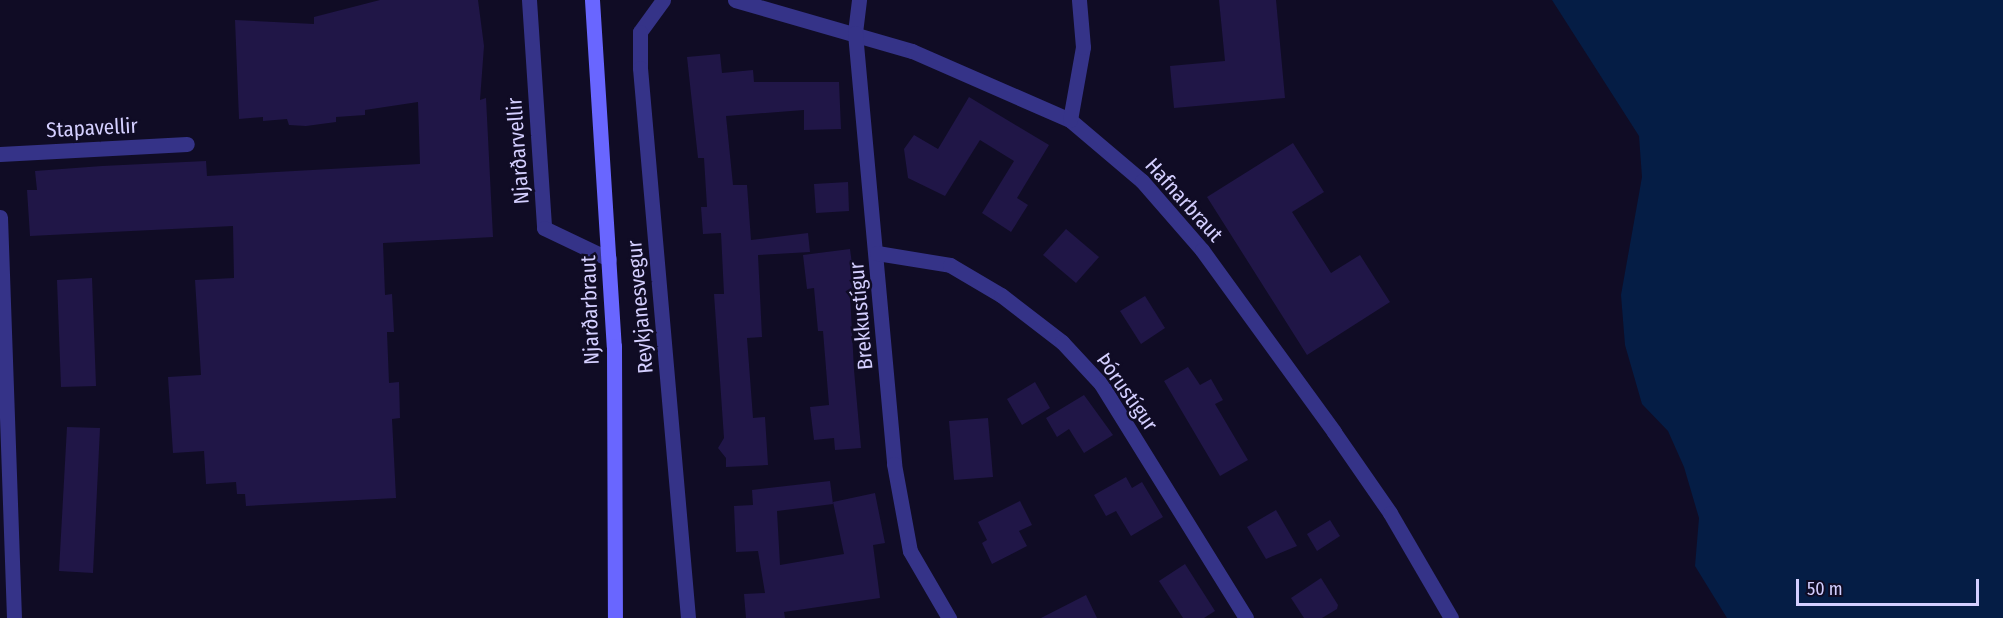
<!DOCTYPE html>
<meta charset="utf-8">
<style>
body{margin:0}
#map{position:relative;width:2003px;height:618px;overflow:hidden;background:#100c25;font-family:"Fira Sans Condensed",sans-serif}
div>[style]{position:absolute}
.water>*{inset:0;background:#051d45}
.building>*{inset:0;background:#201647}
.street>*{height:15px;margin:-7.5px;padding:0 7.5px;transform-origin:7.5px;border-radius:7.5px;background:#353388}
.secondary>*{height:15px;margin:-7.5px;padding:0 7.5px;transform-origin:7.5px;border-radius:7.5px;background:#6966ff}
span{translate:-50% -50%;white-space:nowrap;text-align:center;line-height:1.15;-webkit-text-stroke:5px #100c25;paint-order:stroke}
.street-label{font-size:21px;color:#d4cfff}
.scale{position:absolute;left:1796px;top:579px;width:183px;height:27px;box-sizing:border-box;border:3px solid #d4cfff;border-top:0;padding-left:8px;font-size:18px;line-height:21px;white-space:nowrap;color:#d4cfff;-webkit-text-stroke:4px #100c25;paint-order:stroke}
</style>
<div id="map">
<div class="water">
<div style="clip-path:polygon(1552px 0,2003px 0,2003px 618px,1727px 618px,1695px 566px,1699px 518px,1684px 467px,1668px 431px,1642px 404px,1625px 345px,1621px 295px,1642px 177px,1639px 136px)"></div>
</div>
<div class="building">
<div style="clip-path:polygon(380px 0,478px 0,484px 46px,480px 100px,486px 98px,493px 237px,383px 243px,385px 295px,392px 294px,394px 332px,387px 332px,389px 383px,399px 382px,400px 418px,392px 419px,396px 498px,246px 506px,245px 494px,237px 494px,236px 482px,206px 484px,204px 451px,173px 453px,168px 377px,201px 375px,195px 280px,234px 278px,233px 226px,30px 236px,27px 190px,37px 190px,35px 171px,102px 166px,206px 161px,207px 176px,420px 164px,418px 102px,365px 110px,365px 115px,336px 117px,336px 122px,306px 126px,289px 125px,287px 119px,263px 121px,263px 117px,239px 119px,235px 20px,314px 24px,314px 17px)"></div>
<div style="clip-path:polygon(1219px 0,1276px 0,1285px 98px,1174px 108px,1170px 66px,1225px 61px)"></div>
<div style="clip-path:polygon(720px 54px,722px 73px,753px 70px,754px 82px,839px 82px,841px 129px,804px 130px,804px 110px,726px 116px,733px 185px,747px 185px,751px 240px,808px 233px,810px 252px,758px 255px,762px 337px,747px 338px,753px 418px,765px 417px,768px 465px,726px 467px,726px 458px,718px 448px,724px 438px,714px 294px,724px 294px,721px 233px,703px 234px,701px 207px,707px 207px,704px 158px,698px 158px,687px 57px)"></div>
<div style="clip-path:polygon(969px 97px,1049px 145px,1017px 198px,1028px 205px,1011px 232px,982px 213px,1014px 161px,980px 140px,945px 196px,908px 178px,904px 149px,914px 135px,938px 149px)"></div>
<div style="clip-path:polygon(1293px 143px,1324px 192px,1292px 212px,1331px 273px,1360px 255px,1390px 302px,1307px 355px,1207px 197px)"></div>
<div style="clip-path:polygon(848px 182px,849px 211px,816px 213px,814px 184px)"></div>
<div style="clip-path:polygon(1066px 229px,1099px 257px,1076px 283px,1043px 255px)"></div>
<div style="clip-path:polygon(850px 249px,856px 294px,850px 294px,854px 370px,861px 448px,835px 450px,834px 438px,814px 440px,810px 407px,829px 405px,823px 331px,818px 331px,814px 288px,807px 289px,803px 255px)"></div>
<div style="clip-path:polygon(92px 278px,96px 386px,61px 387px,57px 280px)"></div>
<div style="clip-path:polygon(1145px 296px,1165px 328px,1141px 344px,1120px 311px)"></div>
<div style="clip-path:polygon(1188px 367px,1200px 385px,1211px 379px,1223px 400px,1215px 404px,1248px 460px,1220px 476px,1164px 381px)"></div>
<div style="clip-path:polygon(1035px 382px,1050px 408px,1022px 425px,1007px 399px)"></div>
<div style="clip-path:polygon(1084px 395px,1113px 435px,1084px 453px,1069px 429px,1057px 437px,1046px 418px)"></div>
<div style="clip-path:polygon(988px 418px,993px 477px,954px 480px,949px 421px)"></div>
<div style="clip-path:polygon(67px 427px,100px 428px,93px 573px,59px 571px)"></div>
<div style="clip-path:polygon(1126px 477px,1132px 488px,1142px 482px,1163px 517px,1131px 536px,1116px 511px,1106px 516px,1094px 495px)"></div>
<div style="clip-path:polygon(830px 481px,833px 504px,777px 511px,780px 565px,844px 554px,833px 502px,875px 493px,885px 543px,873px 545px,880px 598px,784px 612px,785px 618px,746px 618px,744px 594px,765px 593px,758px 551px,736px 552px,734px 506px,753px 505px,752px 490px)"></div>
<div style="clip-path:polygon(1020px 501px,1032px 525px,1019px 531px,1027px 546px,992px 564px,982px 543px,987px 540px,978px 522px)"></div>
<div style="clip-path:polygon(1276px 510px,1297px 546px,1266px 559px,1247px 527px)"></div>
<div style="clip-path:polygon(1330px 520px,1340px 536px,1317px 551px,1307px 534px)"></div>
<div style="clip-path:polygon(1185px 564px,1215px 611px,1204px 618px,1183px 618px,1159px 581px)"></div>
<div style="clip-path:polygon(1321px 578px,1338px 605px,1337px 609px,1322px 618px,1304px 618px,1291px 598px)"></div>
<div style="clip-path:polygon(1086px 595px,1097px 618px,1041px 618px)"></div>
</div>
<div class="street">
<div style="left:529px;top:0;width:228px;rotate:86.2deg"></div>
<div style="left:544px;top:228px;width:72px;rotate:25.5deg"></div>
<div style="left:663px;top:0;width:39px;rotate:126deg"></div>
<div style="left:640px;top:32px;width:36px;rotate:90deg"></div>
<div style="left:640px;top:68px;width:552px;rotate:85.01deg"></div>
<div style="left:735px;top:0;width:184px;rotate:16.1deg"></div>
<div style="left:912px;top:51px;width:172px;rotate:23.6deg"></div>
<div style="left:1070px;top:120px;width:94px;rotate:40.3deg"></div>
<div style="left:1142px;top:181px;width:91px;rotate:49deg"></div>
<div style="left:1202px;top:250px;width:225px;rotate:54deg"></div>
<div style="left:1334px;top:432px;width:98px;rotate:55.3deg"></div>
<div style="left:1390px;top:513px;width:121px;rotate:59.8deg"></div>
<div style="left:859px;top:0;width:33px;rotate:97deg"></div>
<div style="left:855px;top:33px;width:433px;rotate:84.8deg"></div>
<div style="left:894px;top:464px;width:88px;rotate:79.6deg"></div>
<div style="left:910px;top:551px;width:78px;rotate:59.8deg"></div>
<div style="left:1070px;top:120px;width:74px;rotate:-79.9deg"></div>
<div style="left:1083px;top:47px;width:47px;rotate:-94.9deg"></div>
<div style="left:0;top:154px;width:187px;rotate:-3.1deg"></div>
<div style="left:0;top:217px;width:401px;rotate:88deg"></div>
<div style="left:877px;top:253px;width:74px;rotate:9.3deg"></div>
<div style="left:950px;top:265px;width:59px;rotate:30.5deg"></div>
<div style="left:1001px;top:295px;width:77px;rotate:37.6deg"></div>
<div style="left:1062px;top:342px;width:57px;rotate:47.1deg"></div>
<div style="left:1101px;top:384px;width:275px;rotate:58.2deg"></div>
</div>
<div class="secondary">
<div style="left:592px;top:0;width:347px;rotate:86.4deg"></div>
<div style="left:614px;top:346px;width:272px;rotate:89.8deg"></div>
</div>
<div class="street-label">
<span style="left:92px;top:128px;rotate:-3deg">Stapavellir</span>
<span style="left:518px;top:151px;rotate:-94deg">Njarðarvellir</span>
<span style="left:1184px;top:200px;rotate:48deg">Hafnarbraut</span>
<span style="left:640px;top:307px;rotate:-95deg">Reykjanesvegur</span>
<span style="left:590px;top:310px;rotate:-92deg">Njarðarbraut</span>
<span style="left:861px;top:316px;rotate:-95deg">Brekkustígur</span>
<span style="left:1127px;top:392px;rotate:55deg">Þórustígur</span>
</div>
<div class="scale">50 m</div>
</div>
